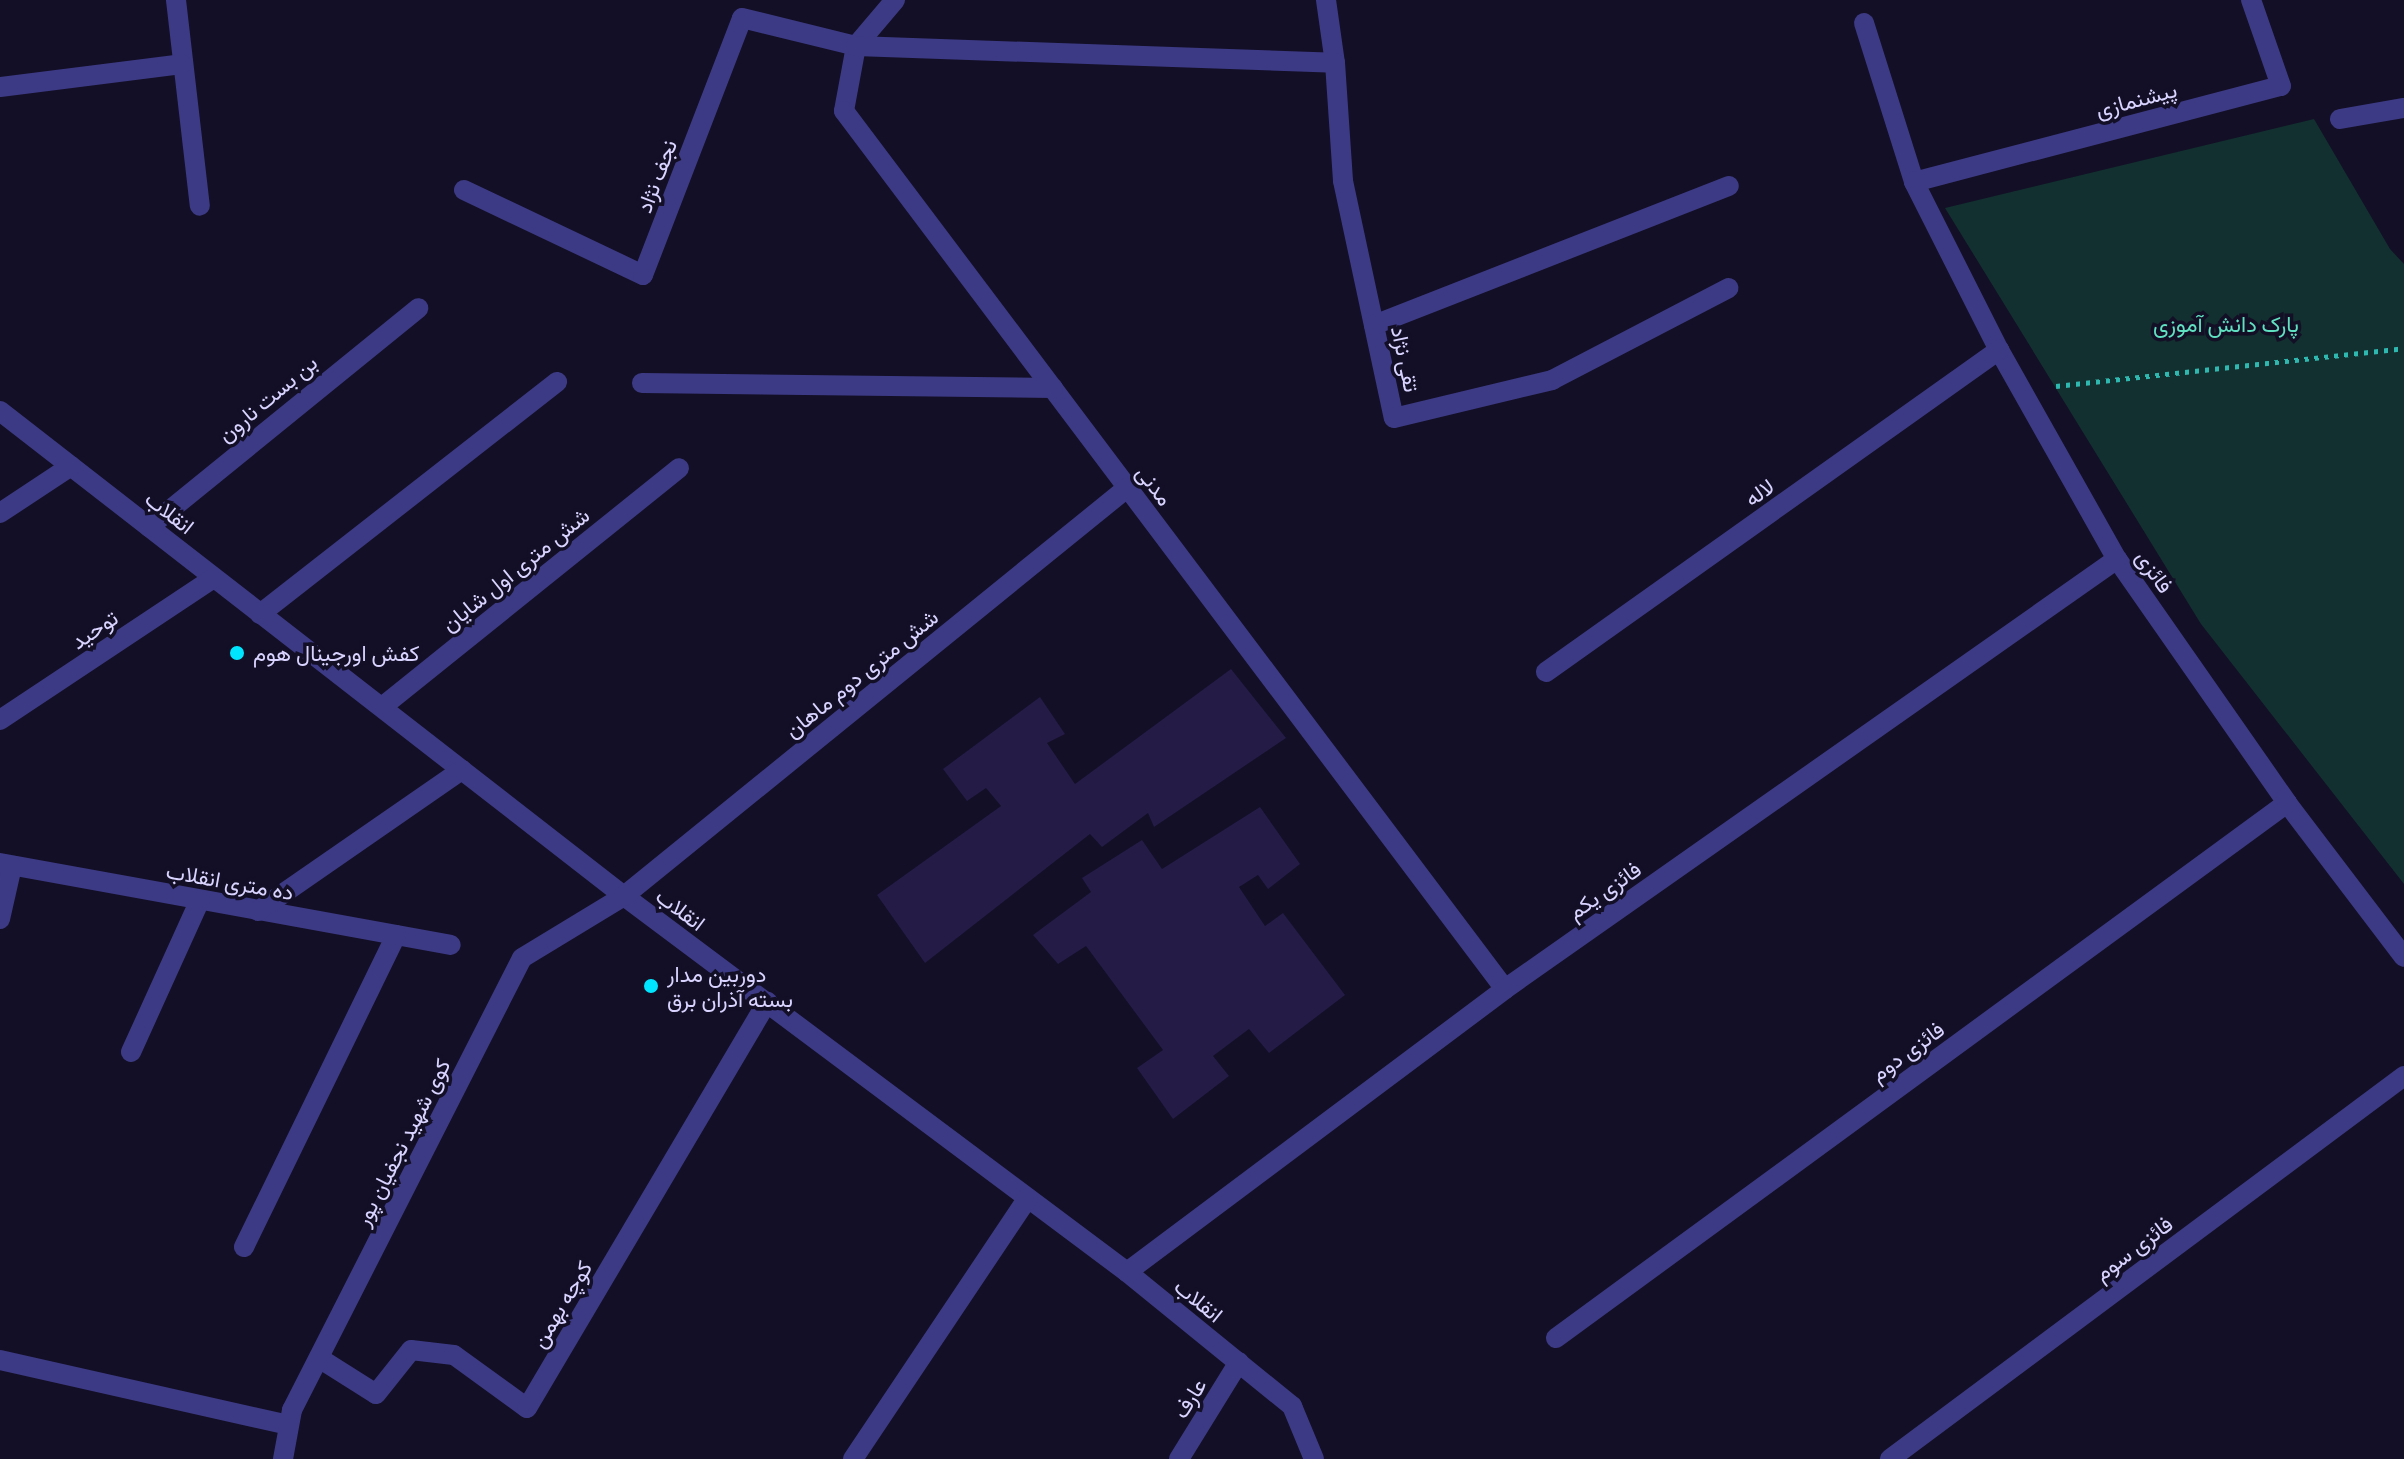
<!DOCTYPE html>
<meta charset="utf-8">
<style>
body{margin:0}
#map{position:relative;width:2404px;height:1459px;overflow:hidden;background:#130f26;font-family:"Exo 2",Vazirmatn,sans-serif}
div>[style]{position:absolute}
.green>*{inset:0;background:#12302f}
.building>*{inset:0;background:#241b47}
.path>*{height:5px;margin-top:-2.5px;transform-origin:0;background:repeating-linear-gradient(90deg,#2fb8b0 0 4px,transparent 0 10px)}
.minor>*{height:20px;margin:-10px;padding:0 10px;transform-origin:10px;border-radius:10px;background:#3d3a85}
.dots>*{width:22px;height:22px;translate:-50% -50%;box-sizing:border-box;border:4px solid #130f26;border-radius:50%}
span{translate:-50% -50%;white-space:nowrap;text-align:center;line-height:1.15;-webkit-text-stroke:7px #130f26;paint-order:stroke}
.street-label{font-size:22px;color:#d9d4ff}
.park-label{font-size:22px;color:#5fe0c0}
.poi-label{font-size:22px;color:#d9d4ff}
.left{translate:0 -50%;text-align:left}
</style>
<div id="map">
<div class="green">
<div style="clip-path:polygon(2314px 119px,2390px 249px,2404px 264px,2404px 884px,2201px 624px,1945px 208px)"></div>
</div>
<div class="building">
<div style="clip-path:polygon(1231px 669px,1286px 738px,1154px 827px,1148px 813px,1102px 847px,1090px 834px,925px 963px,877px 895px,1001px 806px,986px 788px,967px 801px,943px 769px,1040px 697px,1065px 734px,1047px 743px,1075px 784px)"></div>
<div style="clip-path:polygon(1260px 807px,1300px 864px,1268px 889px,1258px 875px,1239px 887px,1265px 926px,1283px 913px,1345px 995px,1269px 1053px,1249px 1029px,1213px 1056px,1229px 1076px,1173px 1119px,1137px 1068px,1163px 1050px,1086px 946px,1058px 964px,1033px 935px,1091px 892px,1082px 878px,1142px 840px,1162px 869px)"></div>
</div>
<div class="path">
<div style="left:2056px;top:386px;width:350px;rotate:-6.2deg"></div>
</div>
<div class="minor">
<div style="left:176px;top:0;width:207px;rotate:83.4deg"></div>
<div style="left:895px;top:0;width:60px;rotate:130.3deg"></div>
<div style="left:856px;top:46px;width:66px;rotate:100.5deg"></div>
<div style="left:844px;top:111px;width:1099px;rotate:53.03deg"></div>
<div style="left:1326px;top:0;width:64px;rotate:81.9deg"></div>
<div style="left:1335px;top:63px;width:118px;rotate:86.1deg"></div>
<div style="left:1343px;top:181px;width:242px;rotate:77.9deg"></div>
<div style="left:1394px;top:418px;width:163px;rotate:-13.5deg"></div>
<div style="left:1552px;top:380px;width:199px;rotate:-27.5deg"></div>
<div style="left:1864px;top:23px;width:167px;rotate:72.5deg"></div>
<div style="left:1914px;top:182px;width:188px;rotate:63.2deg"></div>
<div style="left:1999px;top:350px;width:240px;rotate:60.6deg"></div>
<div style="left:2117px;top:559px;width:297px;rotate:55.1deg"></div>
<div style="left:2287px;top:803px;width:193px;rotate:52.8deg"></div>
<div style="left:0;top:87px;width:183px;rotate:-7.2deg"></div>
<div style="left:2340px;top:119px;width:65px;rotate:-9.8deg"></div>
<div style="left:1914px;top:182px;width:379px;rotate:-14.7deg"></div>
<div style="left:2281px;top:86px;width:91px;rotate:-109.2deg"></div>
<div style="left:464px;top:190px;width:198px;rotate:25.4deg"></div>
<div style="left:643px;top:275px;width:275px;rotate:-68.9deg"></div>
<div style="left:742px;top:18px;width:117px;rotate:13.8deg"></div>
<div style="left:856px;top:46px;width:479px;rotate:2deg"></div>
<div style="left:1374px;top:325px;width:381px;rotate:-21.4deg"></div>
<div style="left:642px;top:383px;width:411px;rotate:0.7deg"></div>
<div style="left:0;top:411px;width:790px;rotate:37.86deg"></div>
<div style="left:624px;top:896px;width:628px;rotate:36.78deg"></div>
<div style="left:1127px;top:1272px;width:213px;rotate:39.1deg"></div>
<div style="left:1292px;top:1406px;width:57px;rotate:67.5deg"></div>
<div style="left:0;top:513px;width:85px;rotate:-33.5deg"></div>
<div style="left:149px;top:527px;width:347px;rotate:-39.1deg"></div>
<div style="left:260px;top:614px;width:377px;rotate:-38deg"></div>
<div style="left:1546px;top:672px;width:556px;rotate:-35.41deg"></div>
<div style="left:382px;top:707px;width:381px;rotate:-38.8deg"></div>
<div style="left:0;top:720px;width:257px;rotate:-33.6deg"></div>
<div style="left:0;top:863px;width:458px;rotate:10.3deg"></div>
<div style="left:258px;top:911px;width:248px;rotate:-34.7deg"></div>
<div style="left:0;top:919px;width:54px;rotate:-77.2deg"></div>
<div style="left:131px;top:1052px;width:167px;rotate:-65.6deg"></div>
<div style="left:244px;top:1247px;width:347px;rotate:-64deg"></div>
<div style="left:1127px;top:1272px;width:472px;rotate:-36.8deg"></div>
<div style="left:1505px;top:989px;width:748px;rotate:-35.09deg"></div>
<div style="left:1556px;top:1338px;width:906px;rotate:-36.2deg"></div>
<div style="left:319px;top:1358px;width:67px;rotate:32.3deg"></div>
<div style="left:376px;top:1394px;width:56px;rotate:-51.5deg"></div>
<div style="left:411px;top:1350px;width:43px;rotate:6.6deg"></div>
<div style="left:454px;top:1355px;width:90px;rotate:36deg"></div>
<div style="left:527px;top:1408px;width:472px;rotate:-59.4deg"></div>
<div style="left:0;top:1360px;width:296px;rotate:12.7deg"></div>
<div style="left:283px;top:1459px;width:50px;rotate:-79.6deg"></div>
<div style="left:292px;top:1410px;width:507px;rotate:-63.03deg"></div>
<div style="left:522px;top:958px;width:119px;rotate:-31.3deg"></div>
<div style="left:624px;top:896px;width:648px;rotate:-39.05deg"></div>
<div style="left:853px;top:1459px;width:314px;rotate:-56.2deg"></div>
<div style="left:1179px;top:1459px;width:114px;rotate:-58.3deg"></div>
<div style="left:1890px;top:1459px;width:641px;rotate:-36.69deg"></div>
</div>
<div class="dots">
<div style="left:237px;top:653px;background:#00e5ff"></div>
<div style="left:651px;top:986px;background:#00e5ff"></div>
</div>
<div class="street-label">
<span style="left:2136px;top:99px;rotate:-15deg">پیشنمازی</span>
<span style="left:656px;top:176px;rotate:-69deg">نجف نژاد</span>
<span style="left:1406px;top:359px;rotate:78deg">تقی نژاد</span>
<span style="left:267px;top:398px;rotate:-40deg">بن بست نارون</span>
<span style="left:1155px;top:485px;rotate:53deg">مدنی</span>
<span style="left:1759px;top:492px;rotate:-35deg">لاله</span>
<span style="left:170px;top:512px;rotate:38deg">انقلاب</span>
<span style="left:515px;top:569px;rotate:-39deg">شش متری اول شایان</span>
<span style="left:2155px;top:571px;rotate:55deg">فائزی</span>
<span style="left:94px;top:629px;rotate:-34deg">توحید</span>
<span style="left:861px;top:673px;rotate:-39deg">شش متری دوم ماهان</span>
<span style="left:230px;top:881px;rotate:10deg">ده متری انقلاب</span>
<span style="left:1604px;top:890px;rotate:-35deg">فائزی یکم</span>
<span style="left:681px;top:909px;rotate:37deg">انقلاب</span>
<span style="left:1907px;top:1051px;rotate:-36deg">فائزی دوم</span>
<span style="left:402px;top:1142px;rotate:-63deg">کوی شهید نجفیان پور</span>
<span style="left:2133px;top:1248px;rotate:-37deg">فائزی سوم</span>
<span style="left:1199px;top:1300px;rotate:39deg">انقلاب</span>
<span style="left:561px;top:1304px;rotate:-59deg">کوچه بهمن</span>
<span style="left:1189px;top:1398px;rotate:-58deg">عارف</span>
</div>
<div class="park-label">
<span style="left:2226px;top:324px">پارک دانش آموزی</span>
</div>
<div class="poi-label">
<span class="left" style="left:253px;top:653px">کفش اورجینال هوم</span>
<span class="left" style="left:667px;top:986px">دوربین مدار<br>بسته آذران برق</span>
</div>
</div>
